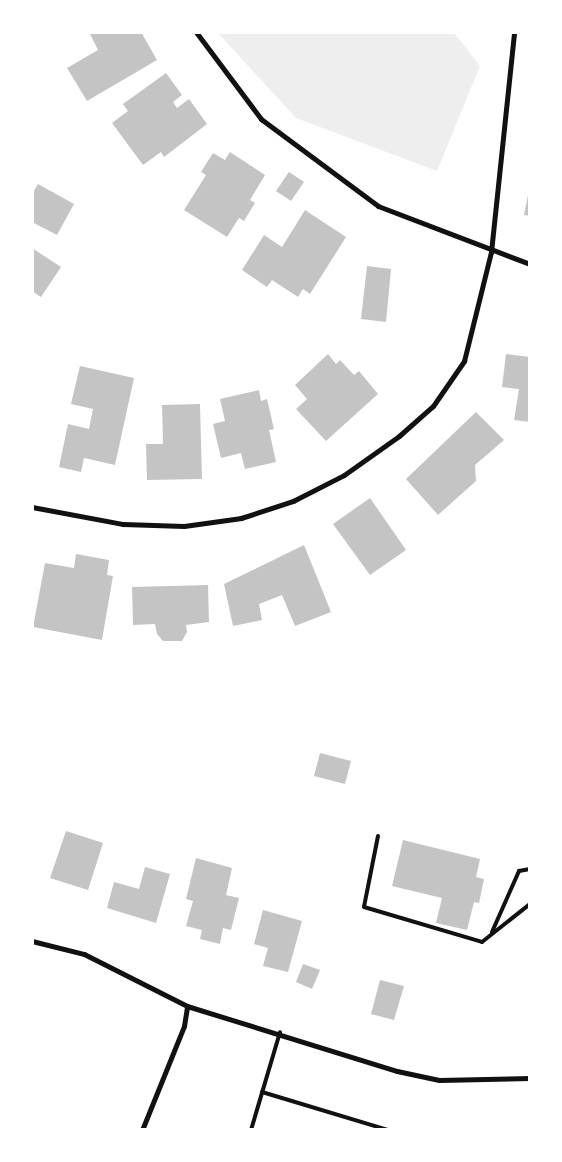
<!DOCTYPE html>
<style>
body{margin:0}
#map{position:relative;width:562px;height:1162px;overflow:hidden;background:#fff;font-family:"PT Serif",serif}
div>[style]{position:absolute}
.green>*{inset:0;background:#eee}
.building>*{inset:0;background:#c4c4c4}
.service>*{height:4px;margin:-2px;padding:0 2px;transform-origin:2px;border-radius:2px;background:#111}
.minor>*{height:5px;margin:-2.5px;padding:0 2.5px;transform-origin:2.5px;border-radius:2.5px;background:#111}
span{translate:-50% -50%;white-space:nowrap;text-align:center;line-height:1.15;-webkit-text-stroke:4px #fff;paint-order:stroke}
.frame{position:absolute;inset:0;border:34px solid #fff;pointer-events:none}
</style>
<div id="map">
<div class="green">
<div style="clip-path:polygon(218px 33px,454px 33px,480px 66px,437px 171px,296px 118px)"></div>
</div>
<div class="building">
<div style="clip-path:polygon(89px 32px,141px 32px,157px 60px,87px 101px,67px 68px,98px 50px)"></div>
<div style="clip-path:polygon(166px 73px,182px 95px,173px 102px,177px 108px,189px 99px,207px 124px,164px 157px,161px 152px,143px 165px,112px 123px,128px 111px,123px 104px)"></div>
<div style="clip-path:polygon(230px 152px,265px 175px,250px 200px,255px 203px,244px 221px,239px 218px,227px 237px,184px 210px,206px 175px,201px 172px,213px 153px,225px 160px)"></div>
<div style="clip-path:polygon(289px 172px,304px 182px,291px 201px,276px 191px)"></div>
<div style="clip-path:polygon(38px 184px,74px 204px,57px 235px,32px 222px,32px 194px)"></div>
<div style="clip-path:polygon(530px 185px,530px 216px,524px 215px)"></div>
<div style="clip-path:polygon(305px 210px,346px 237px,310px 294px,303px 289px,298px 297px,272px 280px,267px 287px,242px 270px,264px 235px,282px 247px)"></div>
<div style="clip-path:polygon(32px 248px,61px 267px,41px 297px,32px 291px)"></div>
<div style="clip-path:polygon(367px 266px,391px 269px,386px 322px,361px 319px)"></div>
<div style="clip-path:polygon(328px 354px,336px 364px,340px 360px,354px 375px,359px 371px,378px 394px,326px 441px,296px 409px,307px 399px,295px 385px)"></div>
<div style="clip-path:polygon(506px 354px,530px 357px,530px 422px,514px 420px,519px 389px,502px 387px)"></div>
<div style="clip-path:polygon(80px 366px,134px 378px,115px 465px,84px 458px,81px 472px,59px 467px,68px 424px,89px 429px,93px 409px,71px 404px)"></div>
<div style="clip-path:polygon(259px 390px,261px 401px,267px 399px,274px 429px,269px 430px,276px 462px,245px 469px,241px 453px,221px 458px,213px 424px,225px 421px,220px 399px)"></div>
<div style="clip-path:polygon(200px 404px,202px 479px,147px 480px,146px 444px,163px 444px,162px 405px)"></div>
<div style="clip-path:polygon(476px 412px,504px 440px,475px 465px,476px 481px,438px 515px,406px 479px)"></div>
<div style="clip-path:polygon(370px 498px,406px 550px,370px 575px,333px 524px)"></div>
<div style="clip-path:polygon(304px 545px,331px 612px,295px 626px,282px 595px,259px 604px,262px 620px,233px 626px,224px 584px)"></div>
<div style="clip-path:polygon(76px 554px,109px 560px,107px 575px,113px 576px,102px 640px,33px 627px,45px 563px,74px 568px)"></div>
<div style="clip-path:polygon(208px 585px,209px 622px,186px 625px,187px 632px,182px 641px,163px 641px,157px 634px,155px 624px,133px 625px,132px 587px)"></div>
<div style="clip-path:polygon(320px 753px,351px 761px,345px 784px,314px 776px)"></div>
<div style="clip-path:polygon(66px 831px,103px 843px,88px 890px,50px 878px)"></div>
<div style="clip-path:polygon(403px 840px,480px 859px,476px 877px,484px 879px,479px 903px,474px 902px,467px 930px,436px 923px,442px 898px,392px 886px)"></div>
<div style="clip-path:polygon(196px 858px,232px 868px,226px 895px,239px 898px,231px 930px,223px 928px,220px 944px,200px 939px,202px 930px,186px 926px,193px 901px,186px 899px)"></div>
<div style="clip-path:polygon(145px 867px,170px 874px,156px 923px,107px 908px,114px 882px,139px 889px)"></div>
<div style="clip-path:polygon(263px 910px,302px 921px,288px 972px,263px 966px,268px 948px,254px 944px)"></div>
<div style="clip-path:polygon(303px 964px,320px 970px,312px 989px,296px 982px)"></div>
<div style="clip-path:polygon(380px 980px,404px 986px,394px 1020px,371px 1014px)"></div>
</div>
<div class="service">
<div style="left:378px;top:836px;width:72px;rotate:101.2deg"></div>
<div style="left:364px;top:907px;width:123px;rotate:16.5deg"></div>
<div style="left:482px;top:942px;width:61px;rotate:-38.4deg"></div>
<div style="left:492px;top:932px;width:67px;rotate:-66.1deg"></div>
<div style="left:519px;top:871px;width:11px;rotate:-10deg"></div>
<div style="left:262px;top:1092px;width:132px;rotate:16.8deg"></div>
<div style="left:251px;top:1130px;width:102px;rotate:-73.5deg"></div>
</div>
<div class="minor">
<div style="left:196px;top:32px;width:109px;rotate:53.2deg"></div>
<div style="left:261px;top:119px;width:146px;rotate:36.6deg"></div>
<div style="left:378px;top:206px;width:163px;rotate:20.9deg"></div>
<div style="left:32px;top:507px;width:93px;rotate:10.6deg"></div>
<div style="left:123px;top:524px;width:61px;rotate:1.9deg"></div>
<div style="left:184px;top:526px;width:58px;rotate:-8deg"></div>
<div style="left:241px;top:518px;width:55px;rotate:-18.1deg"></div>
<div style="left:293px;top:501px;width:57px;rotate:-27deg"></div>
<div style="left:344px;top:475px;width:67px;rotate:-35.3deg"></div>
<div style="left:399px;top:436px;width:45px;rotate:-41.4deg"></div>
<div style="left:433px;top:406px;width:55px;rotate:-55.4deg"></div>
<div style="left:464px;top:361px;width:112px;rotate:-76.1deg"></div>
<div style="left:491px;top:252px;width:221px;rotate:-84deg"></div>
<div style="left:32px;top:941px;width:54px;rotate:14deg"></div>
<div style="left:84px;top:954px;width:115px;rotate:26.8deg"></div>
<div style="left:187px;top:1006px;width:220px;rotate:17.2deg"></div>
<div style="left:397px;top:1071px;width:43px;rotate:12.1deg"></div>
<div style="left:439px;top:1080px;width:91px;rotate:-1.3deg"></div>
<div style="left:142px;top:1130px;width:112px;rotate:-68deg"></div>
<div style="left:184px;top:1026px;width:20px;rotate:-81deg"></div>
</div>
<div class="frame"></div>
</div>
